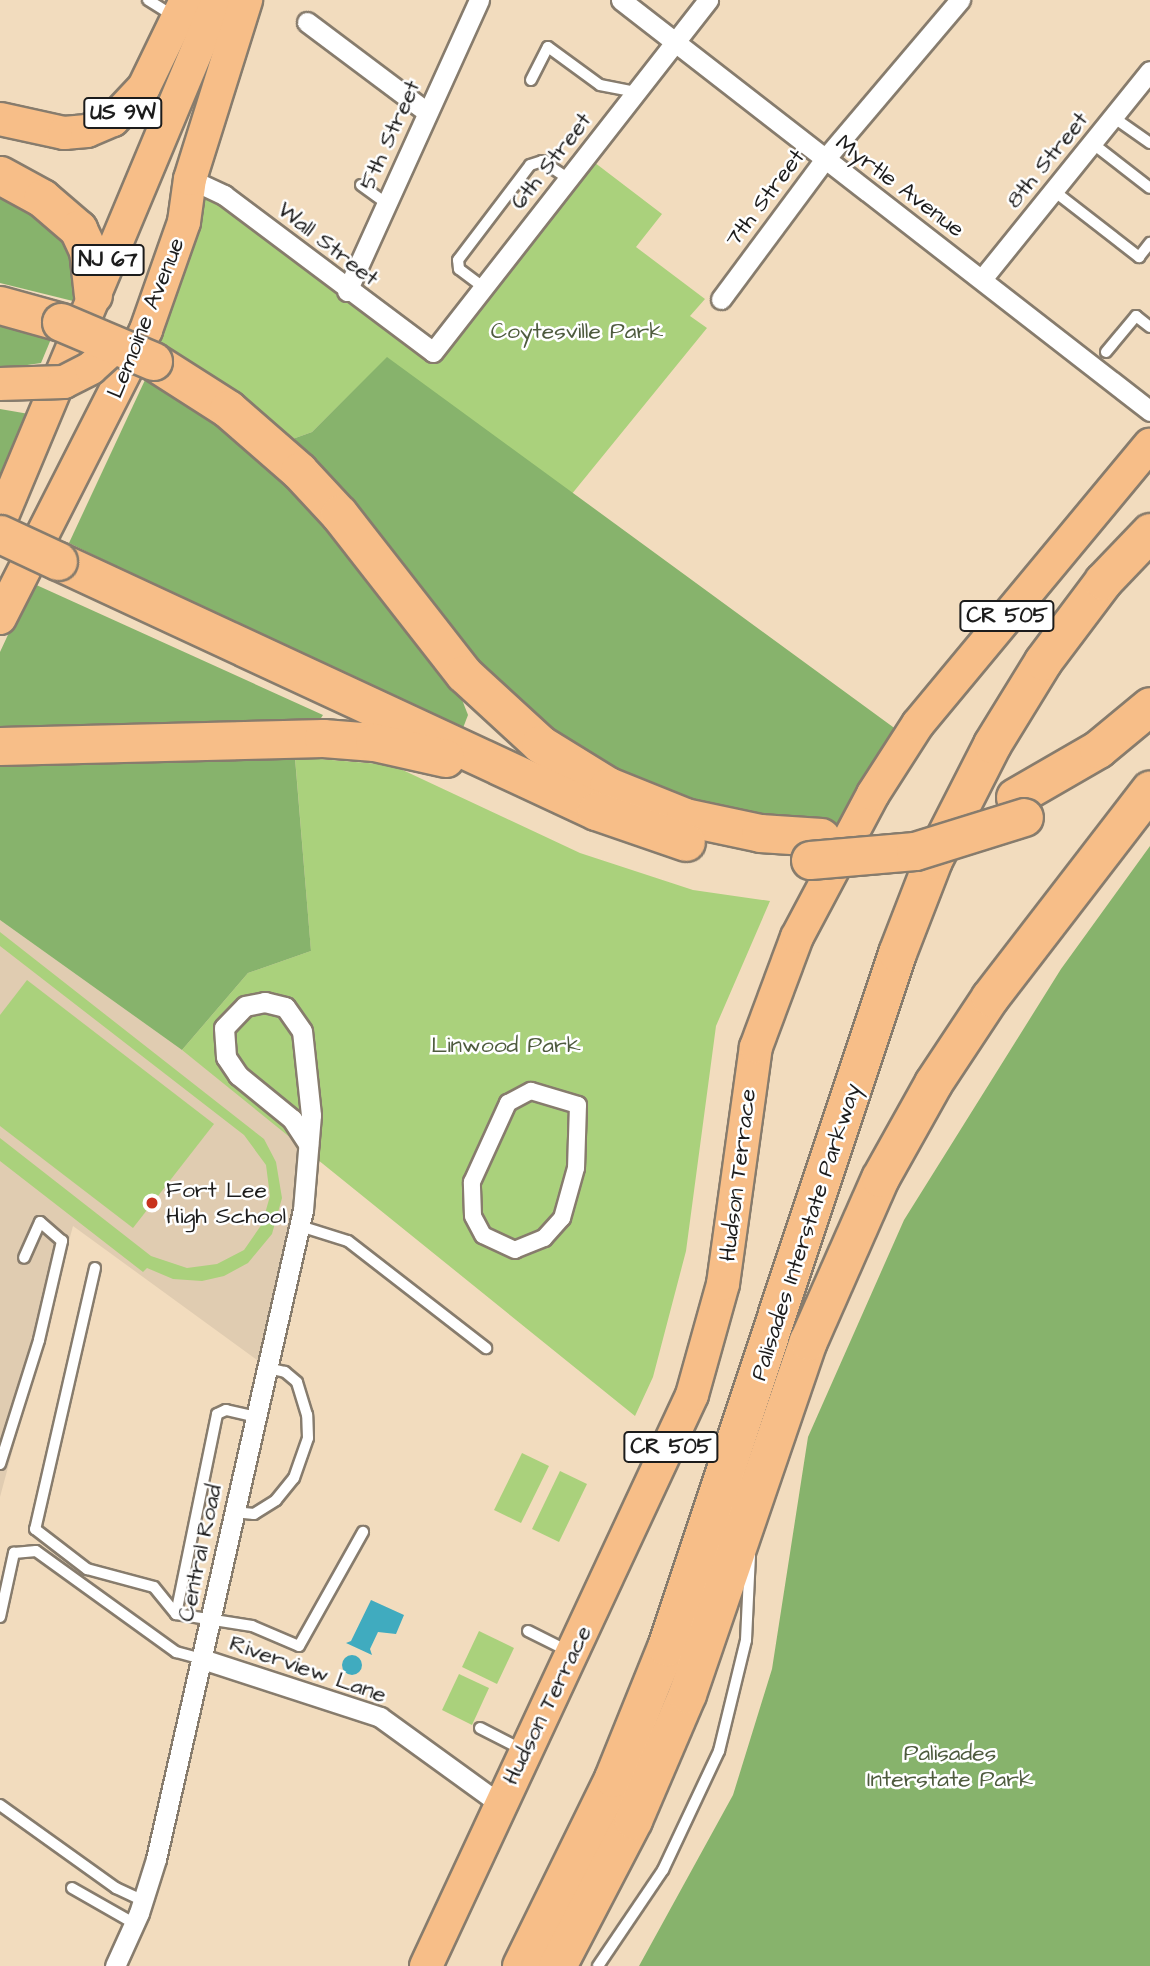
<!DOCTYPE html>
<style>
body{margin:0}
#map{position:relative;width:1150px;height:1966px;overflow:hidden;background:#f2dcbe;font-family:"Architects Daughter",sans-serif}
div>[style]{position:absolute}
.built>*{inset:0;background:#e0ccb1}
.green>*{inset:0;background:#aad17c}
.forest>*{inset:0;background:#87b36c}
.water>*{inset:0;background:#40abbf}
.round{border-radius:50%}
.roads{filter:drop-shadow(2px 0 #877c6d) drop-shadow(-2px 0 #877c6d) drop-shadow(0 2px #877c6d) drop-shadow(0 -2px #877c6d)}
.service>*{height:10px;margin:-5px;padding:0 5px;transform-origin:5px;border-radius:5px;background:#fff}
.pedestrian>*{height:16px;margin:-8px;padding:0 8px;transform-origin:8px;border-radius:8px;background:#fff}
.minor>*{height:19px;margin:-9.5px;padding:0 9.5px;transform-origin:9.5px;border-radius:9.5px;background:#fff}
.primary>*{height:32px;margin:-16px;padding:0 16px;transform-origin:16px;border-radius:16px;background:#f7be88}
.motorway>*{height:37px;margin:-18.5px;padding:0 18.5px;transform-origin:18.5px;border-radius:18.5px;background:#f7be88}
.bridges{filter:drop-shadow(2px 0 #877c6d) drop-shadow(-2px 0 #877c6d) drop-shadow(0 2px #877c6d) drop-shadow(0 -2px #877c6d)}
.primary-bridge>*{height:32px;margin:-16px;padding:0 16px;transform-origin:16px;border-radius:16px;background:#f7be88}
.motorway-bridge>*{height:37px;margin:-18.5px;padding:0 18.5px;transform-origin:18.5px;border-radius:18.5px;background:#f7be88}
.dots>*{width:19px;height:19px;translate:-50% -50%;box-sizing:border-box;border:4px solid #fff;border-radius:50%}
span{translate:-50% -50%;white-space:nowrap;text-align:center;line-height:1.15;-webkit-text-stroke:5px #fff;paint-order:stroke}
.shield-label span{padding:2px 5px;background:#fff;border:2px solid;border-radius:5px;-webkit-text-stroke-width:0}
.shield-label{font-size:21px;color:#1c1c1c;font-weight:700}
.street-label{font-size:23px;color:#1c1c1c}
.park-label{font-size:23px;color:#4e5b3e}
.poi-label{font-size:23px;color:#1c1c1c}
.left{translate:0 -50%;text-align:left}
</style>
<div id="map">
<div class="built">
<div style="clip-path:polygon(0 920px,182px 1050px,295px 1138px,308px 1154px,268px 1368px,73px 1226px,0 1497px)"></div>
</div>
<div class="green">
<div style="clip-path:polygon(586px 156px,662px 214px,636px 247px,705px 299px,690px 316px,707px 328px,571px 495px,387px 358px,312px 432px,273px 446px,153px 361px,190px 179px,433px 352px)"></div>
<div style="clip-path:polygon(295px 757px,392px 765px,580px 853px,693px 890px,770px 901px,716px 1026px,686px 1251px,653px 1377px,635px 1416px,182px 1050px,248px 973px,311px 951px)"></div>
<div style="clip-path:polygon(0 932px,264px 1139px,276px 1162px,282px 1198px,272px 1234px,248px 1263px,224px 1276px,202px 1281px,173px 1279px,147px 1268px,143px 1272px,0 1161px,0 1138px,151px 1256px,187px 1268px,217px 1264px,244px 1250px,262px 1224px,270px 1196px,266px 1165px,244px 1135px,0 946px)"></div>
<div style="clip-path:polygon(27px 980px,214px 1124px,133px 1228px,0 1126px,0 1015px)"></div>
<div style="clip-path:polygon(522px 1453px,549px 1466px,521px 1523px,494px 1510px)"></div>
<div style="clip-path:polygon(560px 1471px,587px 1484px,559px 1542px,532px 1529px)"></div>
<div style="clip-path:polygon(479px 1631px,514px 1648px,497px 1684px,462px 1667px)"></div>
<div style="clip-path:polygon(459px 1674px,489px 1688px,472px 1725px,442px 1710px)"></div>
</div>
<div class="forest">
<div style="clip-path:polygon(0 190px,72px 238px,77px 302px,0 283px)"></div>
<div style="clip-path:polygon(0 323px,33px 330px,51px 339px,41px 363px,0 369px)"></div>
<div style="clip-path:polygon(387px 357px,908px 738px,863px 811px,821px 837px,572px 766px,273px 446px,312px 432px)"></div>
<div style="clip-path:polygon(145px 380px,215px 418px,280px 469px,461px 697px,468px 715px,463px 728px,443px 726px,69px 543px)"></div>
<div style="clip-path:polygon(0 409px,29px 414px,0 483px)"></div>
<div style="clip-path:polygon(32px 583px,323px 715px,295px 758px,311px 951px,248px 973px,182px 1050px,0 920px,0 652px)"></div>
<div style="clip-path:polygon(1150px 846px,1150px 1966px,639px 1966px,733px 1795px,772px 1669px,808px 1437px,904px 1220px,1061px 969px)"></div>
</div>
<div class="water">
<div style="clip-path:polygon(371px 1600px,404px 1615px,396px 1634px,378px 1632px,370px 1649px,372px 1655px,346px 1643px,351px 1641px)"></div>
<div class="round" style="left:342px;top:1655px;width:20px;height:20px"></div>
</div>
<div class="roads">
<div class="service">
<div style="left:148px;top:0;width:31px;rotate:32deg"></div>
<div style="left:531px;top:80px;width:37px;rotate:-63deg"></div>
<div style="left:548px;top:47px;width:64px;rotate:36.2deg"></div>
<div style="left:600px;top:85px;width:36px;rotate:11deg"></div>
<div style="left:1113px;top:117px;width:45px;rotate:35.1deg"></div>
<div style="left:1092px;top:143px;width:73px;rotate:37.8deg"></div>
<div style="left:361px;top:185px;width:32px;rotate:36deg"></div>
<div style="left:1054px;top:191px;width:108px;rotate:37.8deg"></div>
<div style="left:1139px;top:257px;width:18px;rotate:-52deg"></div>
<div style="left:483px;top:287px;width:30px;rotate:-143deg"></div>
<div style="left:459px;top:269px;width:9px;rotate:-96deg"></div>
<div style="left:458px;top:260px;width:119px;rotate:-52.8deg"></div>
<div style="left:530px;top:165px;width:13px;rotate:-18deg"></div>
<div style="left:542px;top:161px;width:32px;rotate:34deg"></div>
<div style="left:1106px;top:352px;width:47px;rotate:-50.2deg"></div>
<div style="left:1136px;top:316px;width:18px;rotate:38deg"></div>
<div style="left:300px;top:1226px;width:50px;rotate:17.4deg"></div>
<div style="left:348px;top:1241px;width:175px;rotate:37.8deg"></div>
<div style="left:95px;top:1268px;width:268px;rotate:102.9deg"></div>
<div style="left:35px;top:1529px;width:66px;rotate:37.6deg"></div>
<div style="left:87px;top:1569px;width:69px;rotate:15deg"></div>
<div style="left:154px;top:1587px;width:35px;rotate:51deg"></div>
<div style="left:176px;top:1614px;width:77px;rotate:9deg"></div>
<div style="left:252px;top:1626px;width:51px;rotate:23.1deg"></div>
<div style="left:299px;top:1646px;width:131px;rotate:-60.7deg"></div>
<div style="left:0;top:1464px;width:130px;rotate:-72.5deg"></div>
<div style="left:39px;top:1340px;width:102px;rotate:-76.9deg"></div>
<div style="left:62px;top:1241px;width:29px;rotate:-139deg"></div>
<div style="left:40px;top:1222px;width:39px;rotate:114deg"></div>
<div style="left:234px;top:1512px;width:20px;rotate:6deg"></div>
<div style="left:254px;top:1514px;width:26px;rotate:-32deg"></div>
<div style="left:276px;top:1500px;width:28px;rotate:-51deg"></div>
<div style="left:294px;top:1478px;width:42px;rotate:-70.7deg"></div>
<div style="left:308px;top:1438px;width:23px;rotate:-92deg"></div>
<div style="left:307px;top:1415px;width:34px;rotate:-107deg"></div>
<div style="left:297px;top:1382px;width:16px;rotate:-140deg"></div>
<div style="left:285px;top:1372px;width:17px;rotate:-167deg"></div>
<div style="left:176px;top:1614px;width:204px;rotate:-78.4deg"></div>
<div style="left:217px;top:1414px;width:10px;rotate:-24deg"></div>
<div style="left:226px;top:1410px;width:31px;rotate:13deg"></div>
<div style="left:0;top:1617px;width:66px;rotate:-77.7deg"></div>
<div style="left:14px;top:1553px;width:22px;rotate:-5deg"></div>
<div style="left:36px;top:1551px;width:173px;rotate:35.8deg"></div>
<div style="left:176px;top:1652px;width:27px;rotate:15deg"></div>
<div style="left:528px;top:1631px;width:45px;rotate:26.6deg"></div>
<div style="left:480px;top:1728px;width:48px;rotate:27.1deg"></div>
<div style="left:0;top:1805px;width:143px;rotate:35.6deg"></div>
<div style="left:116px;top:1888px;width:31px;rotate:25deg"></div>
<div style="left:72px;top:1888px;width:73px;rotate:29.7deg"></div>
<div style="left:598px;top:1966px;width:116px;rotate:-55.9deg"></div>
<div style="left:663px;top:1870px;width:132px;rotate:-64.8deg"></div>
<div style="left:719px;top:1751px;width:114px;rotate:-76.3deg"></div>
<div style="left:746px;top:1640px;width:85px;rotate:-87.3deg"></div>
</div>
<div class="pedestrian">
<div style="left:531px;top:1091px;width:49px;rotate:16.6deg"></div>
<div style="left:578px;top:1105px;width:63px;rotate:91.8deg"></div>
<div style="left:576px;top:1168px;width:52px;rotate:105.6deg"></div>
<div style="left:562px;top:1218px;width:27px;rotate:132deg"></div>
<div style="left:544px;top:1238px;width:31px;rotate:158deg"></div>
<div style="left:515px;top:1250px;width:35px;rotate:-155deg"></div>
<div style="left:483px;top:1235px;width:21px;rotate:-118deg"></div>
<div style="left:473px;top:1216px;width:34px;rotate:-92deg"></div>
<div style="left:472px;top:1182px;width:87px;rotate:-65.5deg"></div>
<div style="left:508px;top:1103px;width:26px;rotate:-28deg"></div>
</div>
<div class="minor">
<div style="left:621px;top:0;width:670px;rotate:37.84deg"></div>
<div style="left:307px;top:22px;width:150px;rotate:36.9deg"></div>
<div style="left:190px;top:179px;width:38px;rotate:25deg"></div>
<div style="left:224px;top:195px;width:261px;rotate:36.9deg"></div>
<div style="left:433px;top:352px;width:447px;rotate:-52deg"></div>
<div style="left:982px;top:279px;width:267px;rotate:-51.1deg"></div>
<div style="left:347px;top:291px;width:320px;rotate:-65.6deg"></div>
<div style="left:721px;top:299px;width:174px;rotate:-53.4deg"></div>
<div style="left:825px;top:159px;width:209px;rotate:-49.7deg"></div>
<div style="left:202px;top:1659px;width:187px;rotate:18deg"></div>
<div style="left:380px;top:1717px;width:147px;rotate:35.9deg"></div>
<div style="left:115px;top:1966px;width:58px;rotate:-65.6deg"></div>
<div style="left:139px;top:1913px;width:57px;rotate:-72.5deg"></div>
<div style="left:156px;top:1859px;width:665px;rotate:-77.24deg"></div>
<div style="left:303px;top:1210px;width:95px;rotate:-85.2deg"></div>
<div style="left:311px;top:1115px;width:84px;rotate:-96.1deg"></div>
<div style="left:302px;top:1031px;width:29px;rotate:-125deg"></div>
<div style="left:285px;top:1007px;width:21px;rotate:-166deg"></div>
<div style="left:265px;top:1002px;width:20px;rotate:169deg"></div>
<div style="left:245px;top:1006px;width:30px;rotate:134deg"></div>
<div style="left:224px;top:1028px;width:29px;rotate:86deg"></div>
<div style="left:226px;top:1057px;width:22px;rotate:56deg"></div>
<div style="left:238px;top:1075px;width:70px;rotate:39.2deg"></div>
<div style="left:292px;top:1119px;width:30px;rotate:57deg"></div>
</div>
<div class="primary">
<div style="left:0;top:119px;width:66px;rotate:12.3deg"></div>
<div style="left:64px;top:133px;width:23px;rotate:-5deg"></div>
<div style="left:87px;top:131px;width:28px;rotate:-23deg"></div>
<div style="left:113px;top:120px;width:45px;rotate:-46.8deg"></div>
<div style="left:144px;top:87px;width:97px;rotate:-64.2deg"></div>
<div style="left:0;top:521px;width:565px;rotate:-67.29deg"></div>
<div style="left:0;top:618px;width:323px;rotate:-63.1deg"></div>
<div style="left:146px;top:330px;width:114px;rotate:-70.6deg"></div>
<div style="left:184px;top:222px;width:43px;rotate:-82.1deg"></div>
<div style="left:190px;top:179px;width:188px;rotate:-72.6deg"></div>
<div style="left:426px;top:1966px;width:630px;rotate:-65.02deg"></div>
<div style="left:692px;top:1395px;width:115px;rotate:-74.4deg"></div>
<div style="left:723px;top:1284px;width:239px;rotate:-82.1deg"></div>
<div style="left:756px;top:1047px;width:117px;rotate:-69.6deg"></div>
<div style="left:797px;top:937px;width:162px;rotate:-62deg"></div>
<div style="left:873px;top:794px;width:83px;rotate:-57.3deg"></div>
<div style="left:918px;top:724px;width:363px;rotate:-50.3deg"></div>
</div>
<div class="motorway">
<div style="left:0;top:175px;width:48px;rotate:28.7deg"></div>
<div style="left:42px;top:198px;width:48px;rotate:40.7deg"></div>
<div style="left:78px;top:229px;width:23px;rotate:65deg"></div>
<div style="left:88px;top:250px;width:45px;rotate:83.7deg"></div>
<div style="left:0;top:305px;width:63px;rotate:15.6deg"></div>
<div style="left:153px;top:361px;width:89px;rotate:32.6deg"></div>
<div style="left:228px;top:409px;width:94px;rotate:41.1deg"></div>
<div style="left:299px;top:471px;width:59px;rotate:47.1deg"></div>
<div style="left:339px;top:514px;width:203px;rotate:52deg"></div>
<div style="left:464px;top:674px;width:103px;rotate:42.6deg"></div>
<div style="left:540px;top:744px;width:80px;rotate:31.7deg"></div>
<div style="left:608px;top:786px;width:83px;rotate:21.9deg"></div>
<div style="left:685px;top:817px;width:77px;rotate:12deg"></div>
<div style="left:760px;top:833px;width:61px;rotate:3.8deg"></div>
<div style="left:58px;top:561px;width:593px;rotate:24.92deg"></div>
<div style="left:596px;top:811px;width:95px;rotate:19deg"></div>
<div style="left:0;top:746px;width:323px;rotate:-1.4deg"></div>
<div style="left:323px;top:738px;width:51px;rotate:4.5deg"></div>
<div style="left:374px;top:742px;width:73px;rotate:12.7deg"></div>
<div style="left:1015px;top:797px;width:96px;rotate:-30deg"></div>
<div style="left:1098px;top:749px;width:67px;rotate:-39.6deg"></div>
<div style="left:521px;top:1966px;width:209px;rotate:-63.9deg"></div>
<div style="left:613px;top:1778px;width:141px;rotate:-68deg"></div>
<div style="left:666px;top:1647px;width:731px;rotate:-71.59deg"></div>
<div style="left:897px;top:953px;width:100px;rotate:-68.8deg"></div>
<div style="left:933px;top:860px;width:130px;rotate:-63deg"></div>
<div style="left:992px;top:744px;width:97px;rotate:-58.4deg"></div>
<div style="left:1043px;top:661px;width:100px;rotate:-53.1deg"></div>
<div style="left:1103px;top:581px;width:68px;rotate:-46.2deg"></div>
<div style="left:557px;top:1966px;width:165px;rotate:-62.5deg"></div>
<div style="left:633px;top:1820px;width:137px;rotate:-66.8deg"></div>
<div style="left:687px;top:1694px;width:373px;rotate:-71.1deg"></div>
<div style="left:808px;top:1341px;width:178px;rotate:-66.2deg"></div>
<div style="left:880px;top:1178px;width:109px;rotate:-60.8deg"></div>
<div style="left:933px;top:1083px;width:103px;rotate:-56.5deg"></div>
<div style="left:990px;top:997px;width:262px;rotate:-52.4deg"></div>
</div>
</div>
<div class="bridges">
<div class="primary-bridge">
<div style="left:0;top:384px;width:64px;rotate:-1.8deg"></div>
<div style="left:64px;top:382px;width:30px;rotate:-27deg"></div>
<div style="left:91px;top:368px;width:27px;rotate:-42deg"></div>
</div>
<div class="motorway-bridge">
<div style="left:61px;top:322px;width:100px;rotate:23deg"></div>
<div style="left:0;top:534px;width:64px;rotate:25deg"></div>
<div style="left:810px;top:860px;width:105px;rotate:-4.9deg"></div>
<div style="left:915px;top:851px;width:114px;rotate:-17.3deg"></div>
</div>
</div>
<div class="dots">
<div style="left:152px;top:1203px;background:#c8321e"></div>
</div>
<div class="shield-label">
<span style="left:123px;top:113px">US 9W</span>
<span style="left:108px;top:260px">NJ 67</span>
<span style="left:1007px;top:616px">CR 505</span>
<span style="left:671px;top:1447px">CR 505</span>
</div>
<div class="street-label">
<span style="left:390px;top:135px;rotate:-66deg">5th Street</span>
<span style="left:1047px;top:160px;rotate:-51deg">8th Street</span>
<span style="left:551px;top:161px;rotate:-52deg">6th Street</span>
<span style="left:900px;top:186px;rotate:37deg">Myrtle Avenue</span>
<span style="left:765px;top:198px;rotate:-53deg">7th Street</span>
<span style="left:328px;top:244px;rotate:38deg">Wall Street</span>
<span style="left:146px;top:318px;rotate:-68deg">Lemoine Avenue</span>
<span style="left:738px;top:1175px;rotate:-83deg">Hudson Terrace</span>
<span style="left:806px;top:1232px;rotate:-72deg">Palisades Interstate Parkway</span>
<span style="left:200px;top:1553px;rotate:-78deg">Central Road</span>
<span style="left:308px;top:1669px;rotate:19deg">Riverview Lane</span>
<span style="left:547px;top:1705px;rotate:-64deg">Hudson Terrace</span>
</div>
<div class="park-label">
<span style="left:577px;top:331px">Coytesville Park</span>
<span style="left:506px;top:1045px">Linwood Park</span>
<span style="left:950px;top:1766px">Palisades<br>Interstate Park</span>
</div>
<div class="poi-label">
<span class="left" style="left:166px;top:1203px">Fort Lee<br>High School</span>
</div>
</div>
